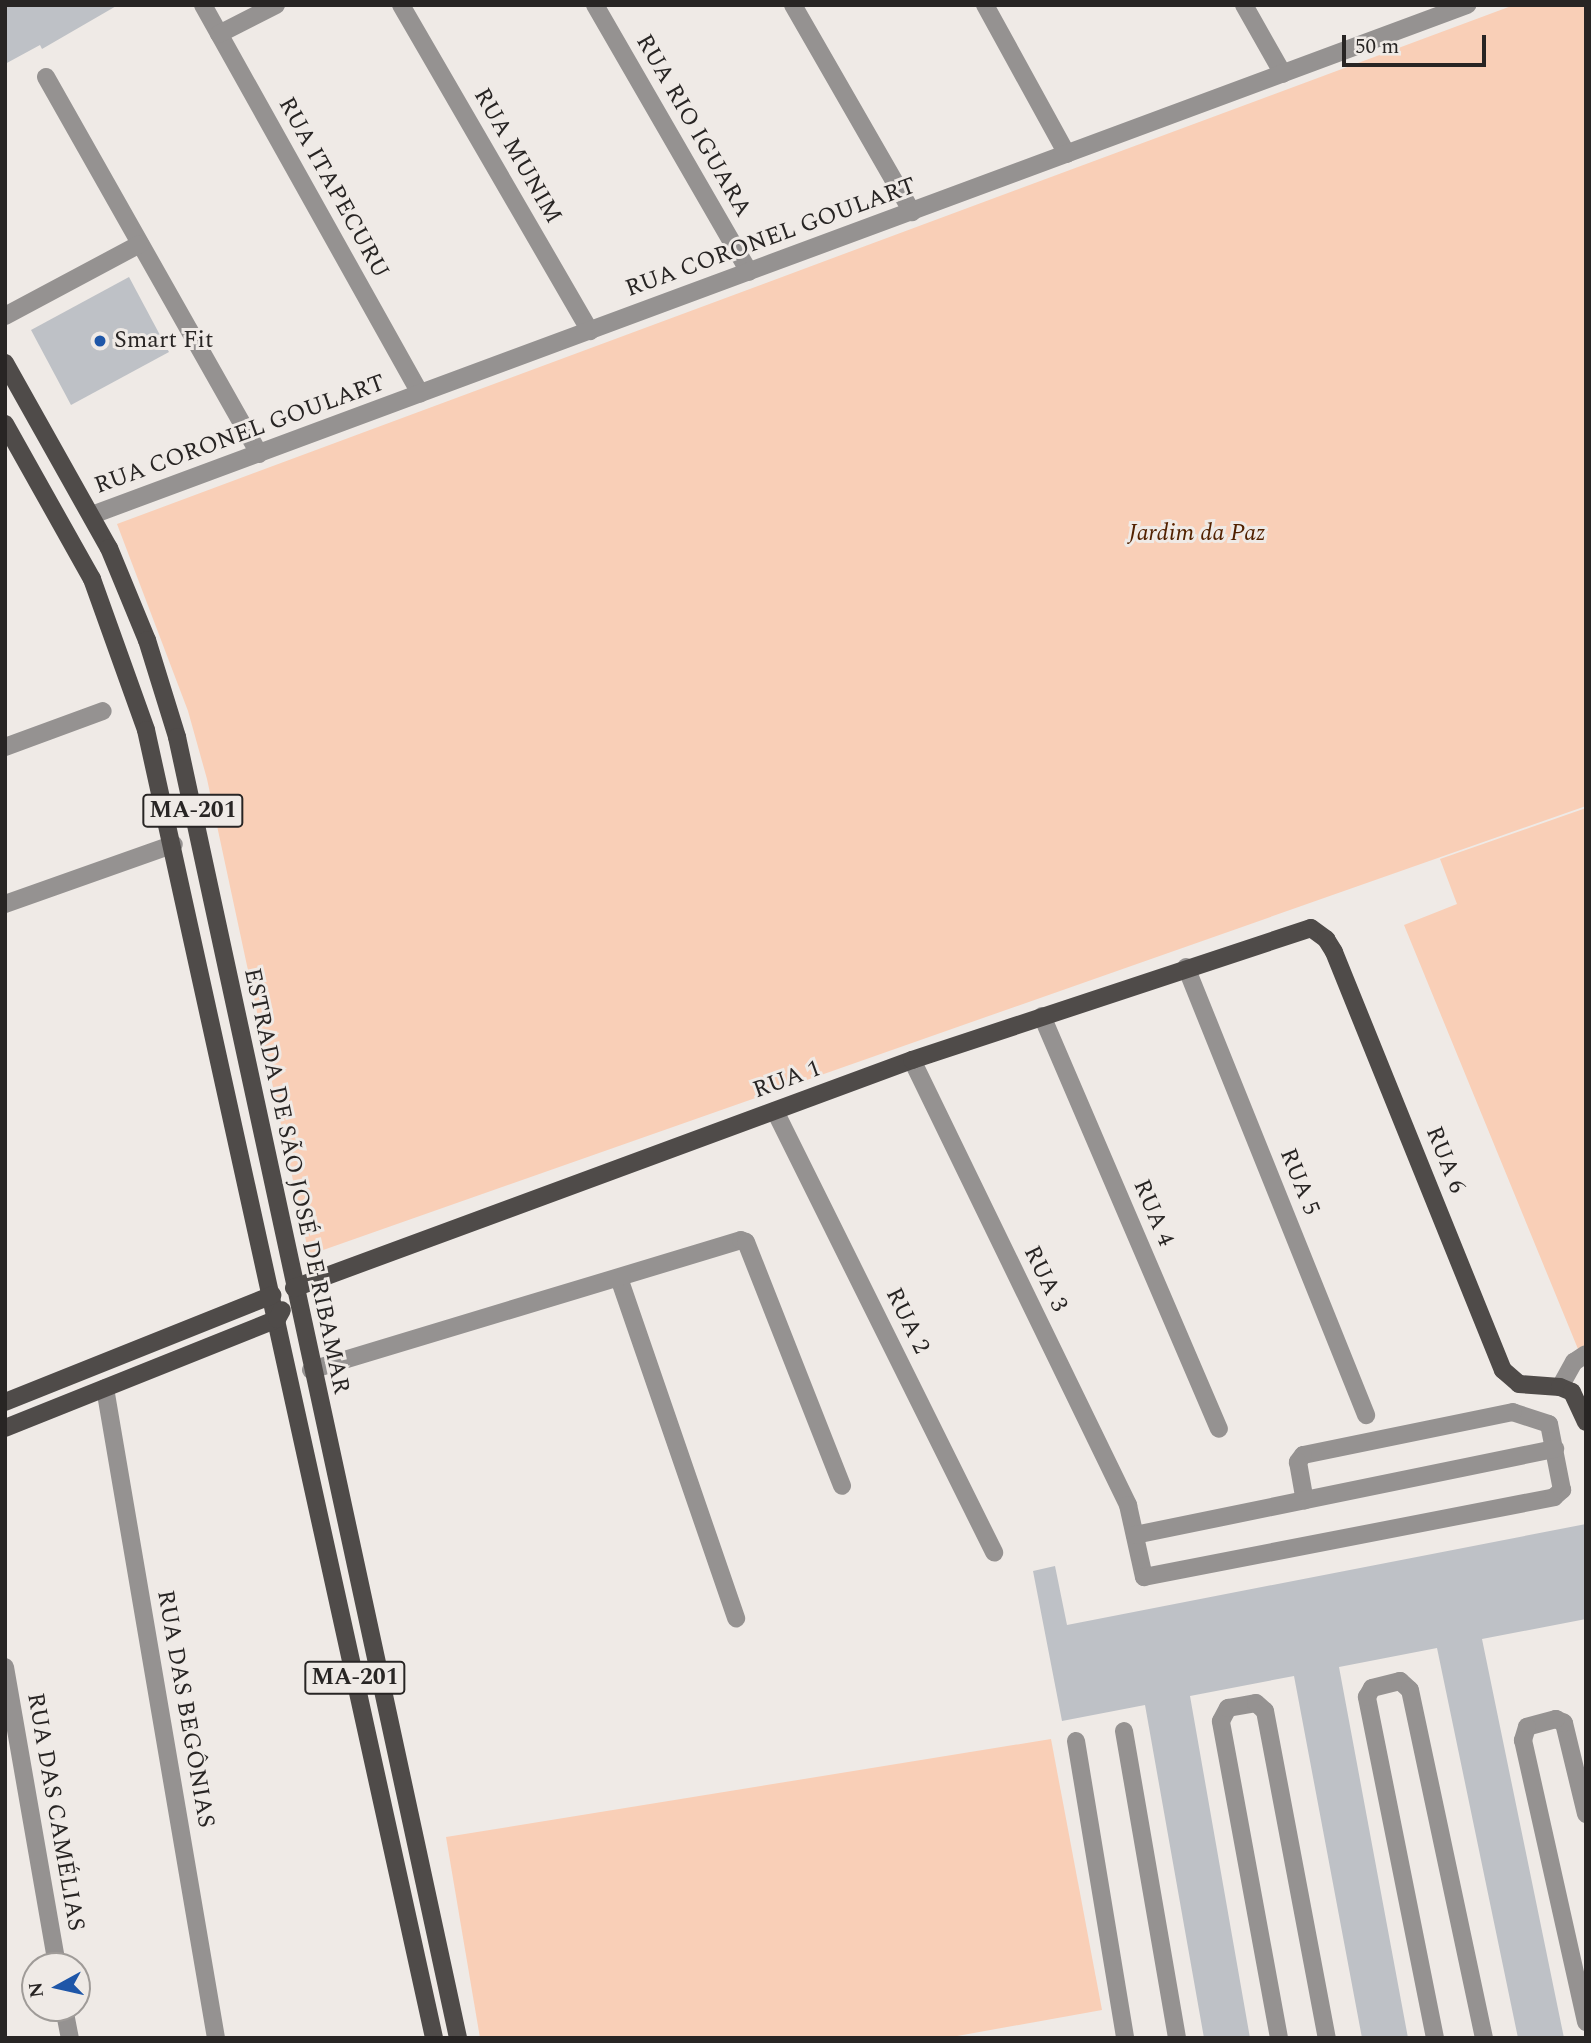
<!DOCTYPE html>
<meta charset="utf-8">
<style>
body{margin:0}
#map{position:relative;width:1591px;height:2043px;overflow:hidden;background:#efeae6;font-family:Spectral,serif}
div>[style]{position:absolute}
.green>*{inset:0;background:#f9cfb7}
.building>*{inset:0;background:#bec1c6}
.minor>*{height:18px;margin:-9px;padding:0 9px;transform-origin:9px;border-radius:9px;background:#959291}
.major>*{height:18px;margin:-9px;padding:0 9px;transform-origin:9px;border-radius:9px;background:#4f4b49}
.dots>*{width:19px;height:19px;translate:-50% -50%;box-sizing:border-box;border:4px solid #efeae6;border-radius:50%}
span{translate:-50% -50%;white-space:nowrap;text-align:center;line-height:1.15;-webkit-text-stroke:6px #efeae6;paint-order:stroke}
.shield-label span{padding:2px 5px;background:#efeae6;border:2px solid;border-radius:5px;-webkit-text-stroke-width:0}
.shield-label{font-size:23px;color:#282524;font-weight:700}
.street-label{font-size:24px;color:#282524}
.poi-label{font-size:24px;color:#282524}
.left{translate:0 -50%;text-align:left}
.park-label{font-size:24px;color:#512100;font-style:italic}
.frame{position:absolute;inset:0;border:7px solid #282524;pointer-events:none}
.north{position:absolute;left:21px;top:1952px;width:70px;height:70px;box-sizing:border-box;background:#efeae6;border:2px solid #9f9b98;border-radius:50%;rotate:262deg;font-size:19px;font-weight:700;line-height:28px;text-align:center;color:#282524}
.north::after{content:'';display:block;margin:auto;width:24px;height:32px;background:#1e56a8;clip-path:polygon(50% 0,100% 100%,50% 72%,0 100%)}
.scale{position:absolute;left:1342px;top:35px;width:144px;height:32px;box-sizing:border-box;border:4px solid #282524;border-top:0;padding-left:9px;font-size:21px;line-height:24px;white-space:nowrap;color:#282524;-webkit-text-stroke:5px #efeae6;paint-order:stroke}
</style>
<div id="map">
<div class="green">
<div style="clip-path:polygon(1514px 5px,1586px 5px,1586px 806px,309px 1255px,207px 779px,188px 711px,117px 524px)"></div>
<div style="clip-path:polygon(1586px 808px,1586px 1345px,1578px 1349px,1404px 925px,1457px 904px,1440px 859px)"></div>
<div style="clip-path:polygon(1051px 1739px,1102px 2010px,946px 2038px,480px 2038px,446px 1837px)"></div>
</div>
<div class="building">
<div style="clip-path:polygon(5px 5px,118px 5px,42px 49px,40px 45px,5px 64px)"></div>
<div style="clip-path:polygon(129px 277px,169px 352px,71px 405px,31px 330px)"></div>
<div style="clip-path:polygon(1586px 1524px,1586px 1619px,1482px 1639px,1564px 2038px,1518px 2038px,1437px 1648px,1339px 1667px,1408px 2038px,1362px 2038px,1294px 1676px,1190px 1696px,1250px 2038px,1204px 2038px,1145px 1705px,1062px 1721px,1033px 1571px,1055px 1566px,1067px 1625px)"></div>
</div>
<div class="minor">
<div style="left:203px;top:5px;width:445px;rotate:60.8deg"></div>
<div style="left:401px;top:5px;width:377px;rotate:59.9deg"></div>
<div style="left:595px;top:5px;width:308px;rotate:60deg"></div>
<div style="left:793px;top:5px;width:239px;rotate:60.1deg"></div>
<div style="left:985px;top:5px;width:170px;rotate:61.2deg"></div>
<div style="left:1244px;top:5px;width:79px;rotate:60.5deg"></div>
<div style="left:219px;top:34px;width:64px;rotate:-27deg"></div>
<div style="left:46px;top:77px;width:433px;rotate:60.5deg"></div>
<div style="left:5px;top:316px;width:153px;rotate:-28.1deg"></div>
<div style="left:92px;top:515px;width:1467px;rotate:-20.35deg"></div>
<div style="left:5px;top:747px;width:104px;rotate:-20.2deg"></div>
<div style="left:5px;top:904px;width:179px;rotate:-19.5deg"></div>
<div style="left:1186px;top:967px;width:483px;rotate:68.1deg"></div>
<div style="left:1042px;top:1016px;width:449px;rotate:66.8deg"></div>
<div style="left:912px;top:1060px;width:495px;rotate:64.1deg"></div>
<div style="left:1128px;top:1505px;width:74px;rotate:77.5deg"></div>
<div style="left:1144px;top:1577px;width:418px;rotate:-11deg"></div>
<div style="left:1554px;top:1497px;width:11px;rotate:-41deg"></div>
<div style="left:1562px;top:1490px;width:67px;rotate:-101.1deg"></div>
<div style="left:1549px;top:1424px;width:38px;rotate:-162deg"></div>
<div style="left:1513px;top:1412px;width:214px;rotate:168.4deg"></div>
<div style="left:1303px;top:1455px;width:9px;rotate:126deg"></div>
<div style="left:1298px;top:1462px;width:39px;rotate:80deg"></div>
<div style="left:775px;top:1111px;width:493px;rotate:63.6deg"></div>
<div style="left:619px;top:1278px;width:360px;rotate:71deg"></div>
<div style="left:311px;top:1370px;width:449px;rotate:-16.8deg"></div>
<div style="left:741px;top:1240px;width:5px;rotate:22deg"></div>
<div style="left:746px;top:1242px;width:262px;rotate:68.5deg"></div>
<div style="left:1560px;top:1387px;width:29px;rotate:-61deg"></div>
<div style="left:1574px;top:1362px;width:14px;rotate:-34deg"></div>
<div style="left:105px;top:1388px;width:659px;rotate:80.31deg"></div>
<div style="left:1135px;top:1535px;width:429px;rotate:-11.6deg"></div>
<div style="left:5px;top:1667px;width:303px;rotate:80.1deg"></div>
<div style="left:1124px;top:1731px;width:312px;rotate:80.2deg"></div>
<div style="left:1076px;top:1741px;width:301px;rotate:80.6deg"></div>
<div style="left:1586px;top:1814px;width:94px;rotate:-103.6deg"></div>
<div style="left:1564px;top:1723px;width:9px;rotate:-153deg"></div>
<div style="left:1556px;top:1719px;width:30px;rotate:165deg"></div>
<div style="left:1527px;top:1727px;width:14px;rotate:107deg"></div>
<div style="left:1523px;top:1740px;width:289px;rotate:77.4deg"></div>
<div style="left:64px;top:2008px;width:31px;rotate:79deg"></div>
<div style="left:1279px;top:2038px;width:322px;rotate:-100.4deg"></div>
<div style="left:1221px;top:1721px;width:15px;rotate:-62deg"></div>
<div style="left:1228px;top:1708px;width:28px;rotate:-10deg"></div>
<div style="left:1256px;top:1703px;width:12px;rotate:42deg"></div>
<div style="left:1265px;top:1711px;width:333px;rotate:79.3deg"></div>
<div style="left:1435px;top:2038px;width:348px;rotate:-101.3deg"></div>
<div style="left:1367px;top:1697px;width:10px;rotate:-61deg"></div>
<div style="left:1372px;top:1688px;width:29px;rotate:-14deg"></div>
<div style="left:1400px;top:1681px;width:13px;rotate:42deg"></div>
<div style="left:1410px;top:1690px;width:356px;rotate:78deg"></div>
</div>
<div class="major">
<div style="left:5px;top:363px;width:212px;rotate:60.7deg"></div>
<div style="left:109px;top:548px;width:100px;rotate:67.6deg"></div>
<div style="left:147px;top:640px;width:102px;rotate:72.8deg"></div>
<div style="left:177px;top:737px;width:1331px;rotate:77.81deg"></div>
<div style="left:5px;top:424px;width:178px;rotate:60.7deg"></div>
<div style="left:92px;top:579px;width:160px;rotate:70.3deg"></div>
<div style="left:146px;top:730px;width:1339px;rotate:77.58deg"></div>
<div style="left:294px;top:1288px;width:659px;rotate:-20.25deg"></div>
<div style="left:912px;top:1060px;width:420px;rotate:-18.3deg"></div>
<div style="left:1311px;top:928px;width:19px;rotate:36deg"></div>
<div style="left:1326px;top:939px;width:15px;rotate:58deg"></div>
<div style="left:1334px;top:952px;width:451px;rotate:68deg"></div>
<div style="left:1503px;top:1370px;width:21px;rotate:41deg"></div>
<div style="left:1519px;top:1384px;width:41px;rotate:4.2deg"></div>
<div style="left:1560px;top:1387px;width:13px;rotate:23deg"></div>
<div style="left:1572px;top:1392px;width:33px;rotate:65deg"></div>
<div style="left:5px;top:1402px;width:288px;rotate:-21.8deg"></div>
<div style="left:5px;top:1428px;width:293px;rotate:-21.8deg"></div>
<div style="left:277px;top:1319px;width:10px;rotate:-61deg"></div>
</div>
<div class="dots">
<div style="left:100px;top:341px;background:#1e56a8"></div>
</div>
<div class="shield-label">
<span style="left:193px;top:811px">MA-201</span>
<span style="left:355px;top:1678px">MA-201</span>
</div>
<div class="street-label">
<span style="left:693px;top:126px;rotate:60deg">RUA RIO IGUARA</span>
<span style="left:517px;top:156px;rotate:60deg">RUA MUNIM</span>
<span style="left:333px;top:188px;rotate:61deg">RUA ITAPECURU</span>
<span style="left:771px;top:238px;rotate:-20deg">RUA CORONEL GOULART</span>
<span style="left:240px;top:435px;rotate:-20deg">RUA CORONEL GOULART</span>
<span style="left:787px;top:1080px;rotate:-20deg">RUA 1</span>
<span style="left:1445px;top:1160px;rotate:68deg">RUA 6</span>
<span style="left:296px;top:1181px;rotate:78deg">ESTRADA DE SÃO JOSÉ DE RIBAMAR</span>
<span style="left:1299px;top:1182px;rotate:68deg">RUA 5</span>
<span style="left:1153px;top:1213px;rotate:67deg">RUA 4</span>
<span style="left:1045px;top:1279px;rotate:64deg">RUA 3</span>
<span style="left:907px;top:1321px;rotate:64deg">RUA 2</span>
<span style="left:185px;top:1709px;rotate:80deg">RUA DAS BEGÔNIAS</span>
<span style="left:55px;top:1812px;rotate:80deg">RUA DAS CAMÉLIAS</span>
</div>
<div class="poi-label">
<span class="left" style="left:114px;top:341px">Smart Fit</span>
</div>
<div class="park-label">
<span style="left:1197px;top:534px">Jardim da Paz</span>
</div>
<div class="frame"></div>
<div class="north">N</div>
<div class="scale">50 m</div>
</div>
